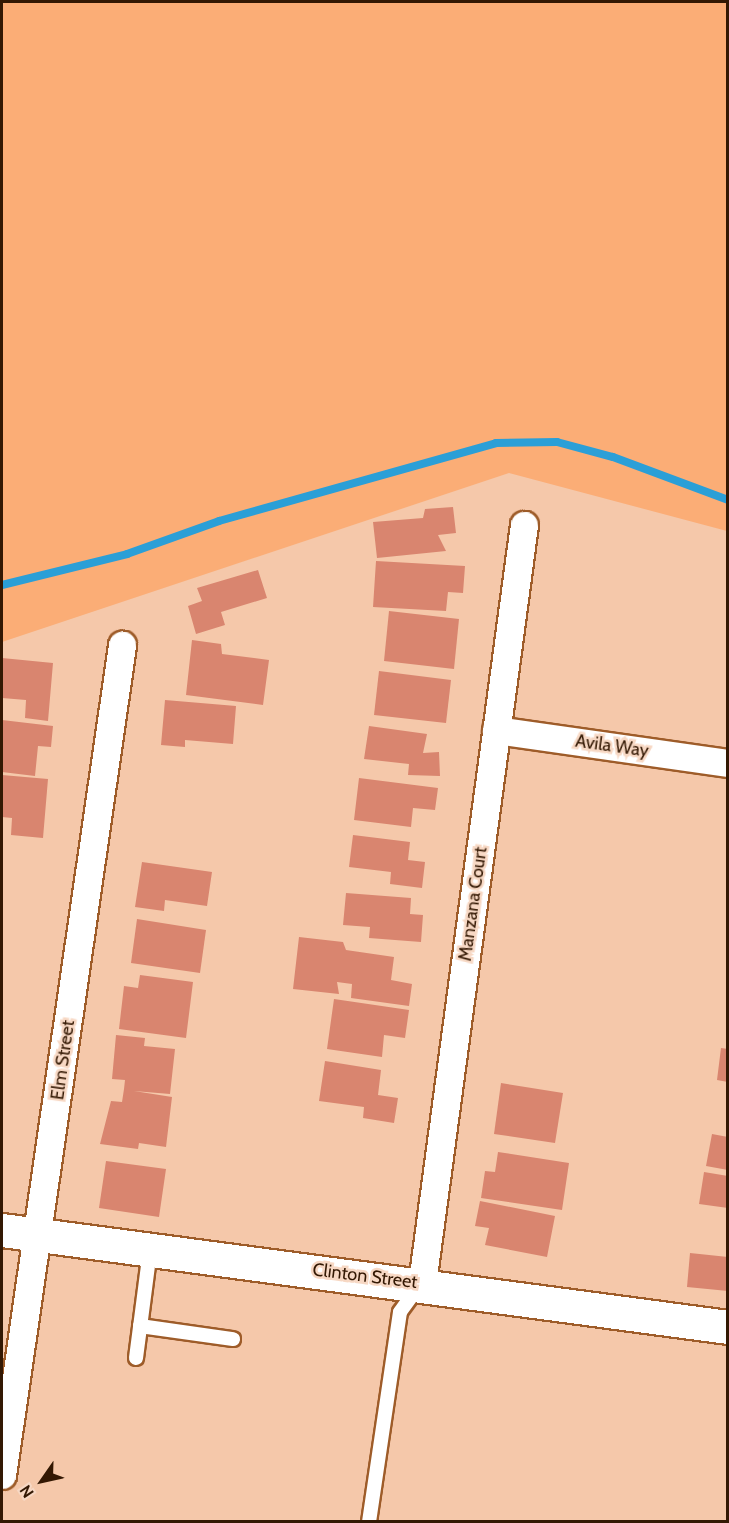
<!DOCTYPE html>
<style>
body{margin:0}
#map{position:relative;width:729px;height:1523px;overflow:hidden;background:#f5c8aa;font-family:Cabin,sans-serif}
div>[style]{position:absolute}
.green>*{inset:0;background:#fbad76}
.stream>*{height:8px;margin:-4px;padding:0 4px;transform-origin:4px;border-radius:4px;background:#2b9fd7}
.building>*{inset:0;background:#d9856f}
.roads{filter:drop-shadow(2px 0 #9e5c29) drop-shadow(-2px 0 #9e5c29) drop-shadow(0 2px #9e5c29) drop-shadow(0 -2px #9e5c29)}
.service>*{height:14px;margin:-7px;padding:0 7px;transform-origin:7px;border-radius:7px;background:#fff}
.minor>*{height:27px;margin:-13.5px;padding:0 13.5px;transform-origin:13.5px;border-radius:13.5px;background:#fff}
.tertiary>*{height:33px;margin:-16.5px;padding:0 16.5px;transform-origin:16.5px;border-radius:16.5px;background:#fff}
span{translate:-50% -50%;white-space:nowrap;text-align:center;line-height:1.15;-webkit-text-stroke:5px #f7d8c4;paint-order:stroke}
.street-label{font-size:18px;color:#331803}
.frame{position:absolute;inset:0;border:3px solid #331803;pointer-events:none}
.north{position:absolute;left:12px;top:1451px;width:60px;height:60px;-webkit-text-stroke:4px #f7d8c4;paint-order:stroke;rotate:236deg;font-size:16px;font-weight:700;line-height:24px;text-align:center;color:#331803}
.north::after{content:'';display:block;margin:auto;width:21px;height:27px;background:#331803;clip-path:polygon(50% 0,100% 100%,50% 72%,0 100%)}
</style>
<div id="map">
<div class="green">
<div style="clip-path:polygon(2px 2px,727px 2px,727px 531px,509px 473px,2px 642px)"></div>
</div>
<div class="stream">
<div style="left:2px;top:585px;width:129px;rotate:-13.9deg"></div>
<div style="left:127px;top:554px;width:98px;rotate:-19.7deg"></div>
<div style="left:219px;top:521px;width:288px;rotate:-15.7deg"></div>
<div style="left:496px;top:443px;width:61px;rotate:-0.9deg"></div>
<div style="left:557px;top:442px;width:58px;rotate:15deg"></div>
<div style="left:613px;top:457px;width:123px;rotate:20.5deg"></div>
</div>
<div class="building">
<div style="clip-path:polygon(453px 507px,456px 533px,438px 535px,446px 551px,377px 558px,373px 522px,423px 518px,425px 509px)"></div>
<div style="clip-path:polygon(376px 561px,465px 566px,463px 593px,448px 592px,446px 611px,373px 607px)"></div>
<div style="clip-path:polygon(258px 570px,267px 598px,221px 612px,225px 625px,196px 634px,188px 606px,202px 601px,197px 588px)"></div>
<div style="clip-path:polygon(389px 611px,459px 619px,454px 669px,384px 661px)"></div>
<div style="clip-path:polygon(192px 640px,221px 644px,222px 654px,269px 660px,263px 705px,186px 695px)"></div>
<div style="clip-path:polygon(2px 658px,53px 663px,48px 721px,25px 718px,26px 700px,2px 698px)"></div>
<div style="clip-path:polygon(379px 671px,451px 680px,446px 723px,374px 715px)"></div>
<div style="clip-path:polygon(165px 700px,236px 706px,233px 744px,185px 740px,185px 747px,161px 745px)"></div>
<div style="clip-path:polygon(2px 720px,53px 726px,51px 747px,38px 746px,35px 776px,2px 772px)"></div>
<div style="clip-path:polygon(369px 726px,427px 734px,423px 753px,439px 752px,440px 776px,408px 775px,409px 764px,364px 759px)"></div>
<div style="clip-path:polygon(2px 775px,48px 779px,43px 838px,11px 835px,12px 818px,2px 817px)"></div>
<div style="clip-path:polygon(359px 778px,438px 788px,435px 810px,413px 808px,411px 827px,354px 820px)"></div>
<div style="clip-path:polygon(353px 835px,410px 842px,408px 860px,425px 862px,422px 888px,390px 884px,391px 872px,349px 867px)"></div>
<div style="clip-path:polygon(142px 862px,212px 872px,207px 906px,165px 900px,164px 911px,135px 907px)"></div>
<div style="clip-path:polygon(346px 893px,411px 898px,410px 914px,423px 915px,421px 942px,369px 938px,370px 927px,343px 925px)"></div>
<div style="clip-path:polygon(137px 919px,206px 930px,200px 973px,131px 963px)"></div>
<div style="clip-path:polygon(299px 937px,343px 942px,346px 950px,394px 957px,391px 980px,412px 984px,409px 1006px,351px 998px,352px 984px,337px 982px,339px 994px,293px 989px)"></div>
<div style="clip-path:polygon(140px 975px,193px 982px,186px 1038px,119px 1029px,124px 986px,138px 988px)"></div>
<div style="clip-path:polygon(334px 999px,409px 1010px,405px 1038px,384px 1035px,382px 1057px,327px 1049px)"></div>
<div style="clip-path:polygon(116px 1035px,145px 1038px,144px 1046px,175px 1049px,170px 1094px,134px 1091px,172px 1097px,166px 1147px,139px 1143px,138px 1149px,100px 1144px,111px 1101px,122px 1102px,124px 1089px,125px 1080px,112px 1079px)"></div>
<div style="clip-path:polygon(721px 1048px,728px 1049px,728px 1082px,717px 1080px)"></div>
<div style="clip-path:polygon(325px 1061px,381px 1070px,378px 1095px,398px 1098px,394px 1123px,363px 1118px,364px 1107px,319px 1101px)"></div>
<div style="clip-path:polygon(501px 1083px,563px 1093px,555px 1143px,494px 1134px)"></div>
<div style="clip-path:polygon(712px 1134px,728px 1137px,728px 1170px,706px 1166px)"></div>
<div style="clip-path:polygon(498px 1152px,569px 1163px,562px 1210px,481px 1198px,485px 1171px,495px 1172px)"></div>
<div style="clip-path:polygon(106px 1161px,166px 1169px,159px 1217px,99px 1208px)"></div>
<div style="clip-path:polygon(704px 1172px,728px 1176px,728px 1208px,699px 1204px)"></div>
<div style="clip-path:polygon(480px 1201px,555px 1216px,547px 1257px,485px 1245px,489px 1228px,475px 1226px)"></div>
<div style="clip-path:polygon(690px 1253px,728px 1257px,728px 1291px,687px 1287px)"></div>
</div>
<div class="roads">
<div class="service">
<div style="left:140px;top:1326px;width:94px;rotate:8deg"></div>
<div style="left:136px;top:1358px;width:109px;rotate:-82.6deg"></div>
<div style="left:369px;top:1522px;width:212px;rotate:-81.6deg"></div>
<div style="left:400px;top:1312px;width:32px;rotate:-54deg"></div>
</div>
<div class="minor">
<div style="left:496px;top:730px;width:234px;rotate:8.1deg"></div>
<div style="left:422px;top:1283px;width:765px;rotate:-82.34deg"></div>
<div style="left:2px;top:1475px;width:839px;rotate:-81.77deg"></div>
</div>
<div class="tertiary">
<div style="left:2px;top:1230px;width:732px;rotate:7.61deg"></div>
</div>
</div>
<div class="street-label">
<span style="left:612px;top:746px;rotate:8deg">Avila Way</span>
<span style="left:473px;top:904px;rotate:-82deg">Manzana Court</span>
<span style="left:63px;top:1060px;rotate:-82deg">Elm Street</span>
<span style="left:365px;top:1276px;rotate:7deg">Clinton Street</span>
</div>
<div class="frame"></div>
<div class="north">N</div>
</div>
